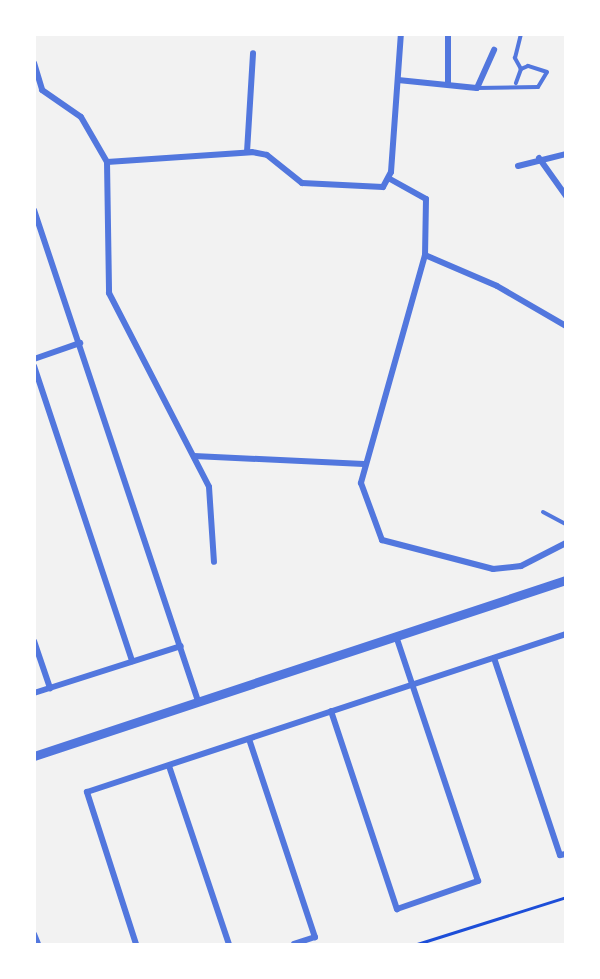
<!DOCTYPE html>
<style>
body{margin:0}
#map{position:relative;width:600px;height:979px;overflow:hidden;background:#f2f2f2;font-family:Arial,sans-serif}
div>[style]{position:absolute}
.path>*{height:3px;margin:-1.5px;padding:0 1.5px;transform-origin:1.5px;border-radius:1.5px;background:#1d4ed8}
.service>*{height:4px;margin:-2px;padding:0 2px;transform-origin:2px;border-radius:2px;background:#5277de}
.minor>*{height:6px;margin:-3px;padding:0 3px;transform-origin:3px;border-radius:3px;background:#5277de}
.tertiary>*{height:9px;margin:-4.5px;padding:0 4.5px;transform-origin:4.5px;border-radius:4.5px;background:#5277de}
span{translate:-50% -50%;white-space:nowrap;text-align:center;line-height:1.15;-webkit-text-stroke:5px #fff;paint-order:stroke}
.frame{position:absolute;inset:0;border:36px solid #fff;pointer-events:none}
</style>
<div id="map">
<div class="path">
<div style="left:417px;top:944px;width:156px;rotate:-17.5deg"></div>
</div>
<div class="service">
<div style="left:521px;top:69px;width:13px;rotate:-119deg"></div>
<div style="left:515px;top:58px;width:25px;rotate:-76deg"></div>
<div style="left:477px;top:88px;width:61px;rotate:-0.9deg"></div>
<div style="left:538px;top:87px;width:17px;rotate:-59deg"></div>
<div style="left:547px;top:72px;width:20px;rotate:-162deg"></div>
<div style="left:528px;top:66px;width:8px;rotate:157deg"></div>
<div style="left:521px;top:69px;width:15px;rotate:110deg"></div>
<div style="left:543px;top:512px;width:26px;rotate:28deg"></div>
</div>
<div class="minor">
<div style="left:448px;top:36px;width:48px;rotate:90deg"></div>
<div style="left:34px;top:63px;width:28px;rotate:73deg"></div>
<div style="left:42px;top:90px;width:47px;rotate:34.7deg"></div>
<div style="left:81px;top:117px;width:52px;rotate:60deg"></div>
<div style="left:107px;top:162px;width:131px;rotate:89.1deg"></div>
<div style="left:109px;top:293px;width:218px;rotate:62.7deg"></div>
<div style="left:209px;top:487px;width:75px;rotate:86.2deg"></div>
<div style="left:398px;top:80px;width:79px;rotate:5.8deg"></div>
<div style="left:477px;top:88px;width:42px;rotate:-65.9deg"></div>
<div style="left:247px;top:152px;width:99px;rotate:-86.5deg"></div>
<div style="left:539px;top:158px;width:47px;rotate:54.6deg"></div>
<div style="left:107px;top:162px;width:145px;rotate:-3.9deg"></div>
<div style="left:252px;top:152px;width:15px;rotate:11deg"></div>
<div style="left:267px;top:155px;width:45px;rotate:38.7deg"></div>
<div style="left:302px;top:183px;width:81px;rotate:2.8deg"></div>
<div style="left:383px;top:187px;width:17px;rotate:-62deg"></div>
<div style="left:391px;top:172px;width:138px;rotate:-85.9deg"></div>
<div style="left:518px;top:166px;width:49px;rotate:-14deg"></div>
<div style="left:390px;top:179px;width:41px;rotate:29.1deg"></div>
<div style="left:426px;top:199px;width:56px;rotate:91deg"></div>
<div style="left:425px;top:255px;width:237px;rotate:105.7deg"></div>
<div style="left:361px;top:483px;width:61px;rotate:69.8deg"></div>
<div style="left:382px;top:540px;width:115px;rotate:14.6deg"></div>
<div style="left:493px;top:569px;width:28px;rotate:-6deg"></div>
<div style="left:521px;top:566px;width:51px;rotate:-27.1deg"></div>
<div style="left:34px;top:210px;width:518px;rotate:71.53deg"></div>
<div style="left:425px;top:255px;width:78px;rotate:23.3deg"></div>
<div style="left:497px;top:286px;width:80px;rotate:30.1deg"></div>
<div style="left:34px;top:359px;width:49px;rotate:-19.2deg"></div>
<div style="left:34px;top:366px;width:311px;rotate:71.6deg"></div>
<div style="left:194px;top:456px;width:170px;rotate:2.7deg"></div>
<div style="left:34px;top:641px;width:50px;rotate:71.2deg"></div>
<div style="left:494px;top:658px;width:208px;rotate:71.5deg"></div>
<div style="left:560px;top:855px;width:6px;rotate:-9deg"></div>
<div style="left:34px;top:693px;width:154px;rotate:-17.7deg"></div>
<div style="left:331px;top:711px;width:209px;rotate:71.6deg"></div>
<div style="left:397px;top:909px;width:86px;rotate:-19.1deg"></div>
<div style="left:478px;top:881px;width:258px;rotate:-108.5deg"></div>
<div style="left:249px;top:739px;width:209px;rotate:71.6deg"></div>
<div style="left:315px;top:937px;width:22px;rotate:162deg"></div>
<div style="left:169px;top:766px;width:188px;rotate:71.4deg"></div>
<div style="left:34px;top:934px;width:11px;rotate:68deg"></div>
<div style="left:136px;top:944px;width:160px;rotate:-107.9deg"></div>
<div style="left:87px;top:792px;width:504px;rotate:-18.26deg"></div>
</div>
<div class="tertiary">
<div style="left:34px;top:756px;width:560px;rotate:-18.31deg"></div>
</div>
<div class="frame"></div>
</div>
